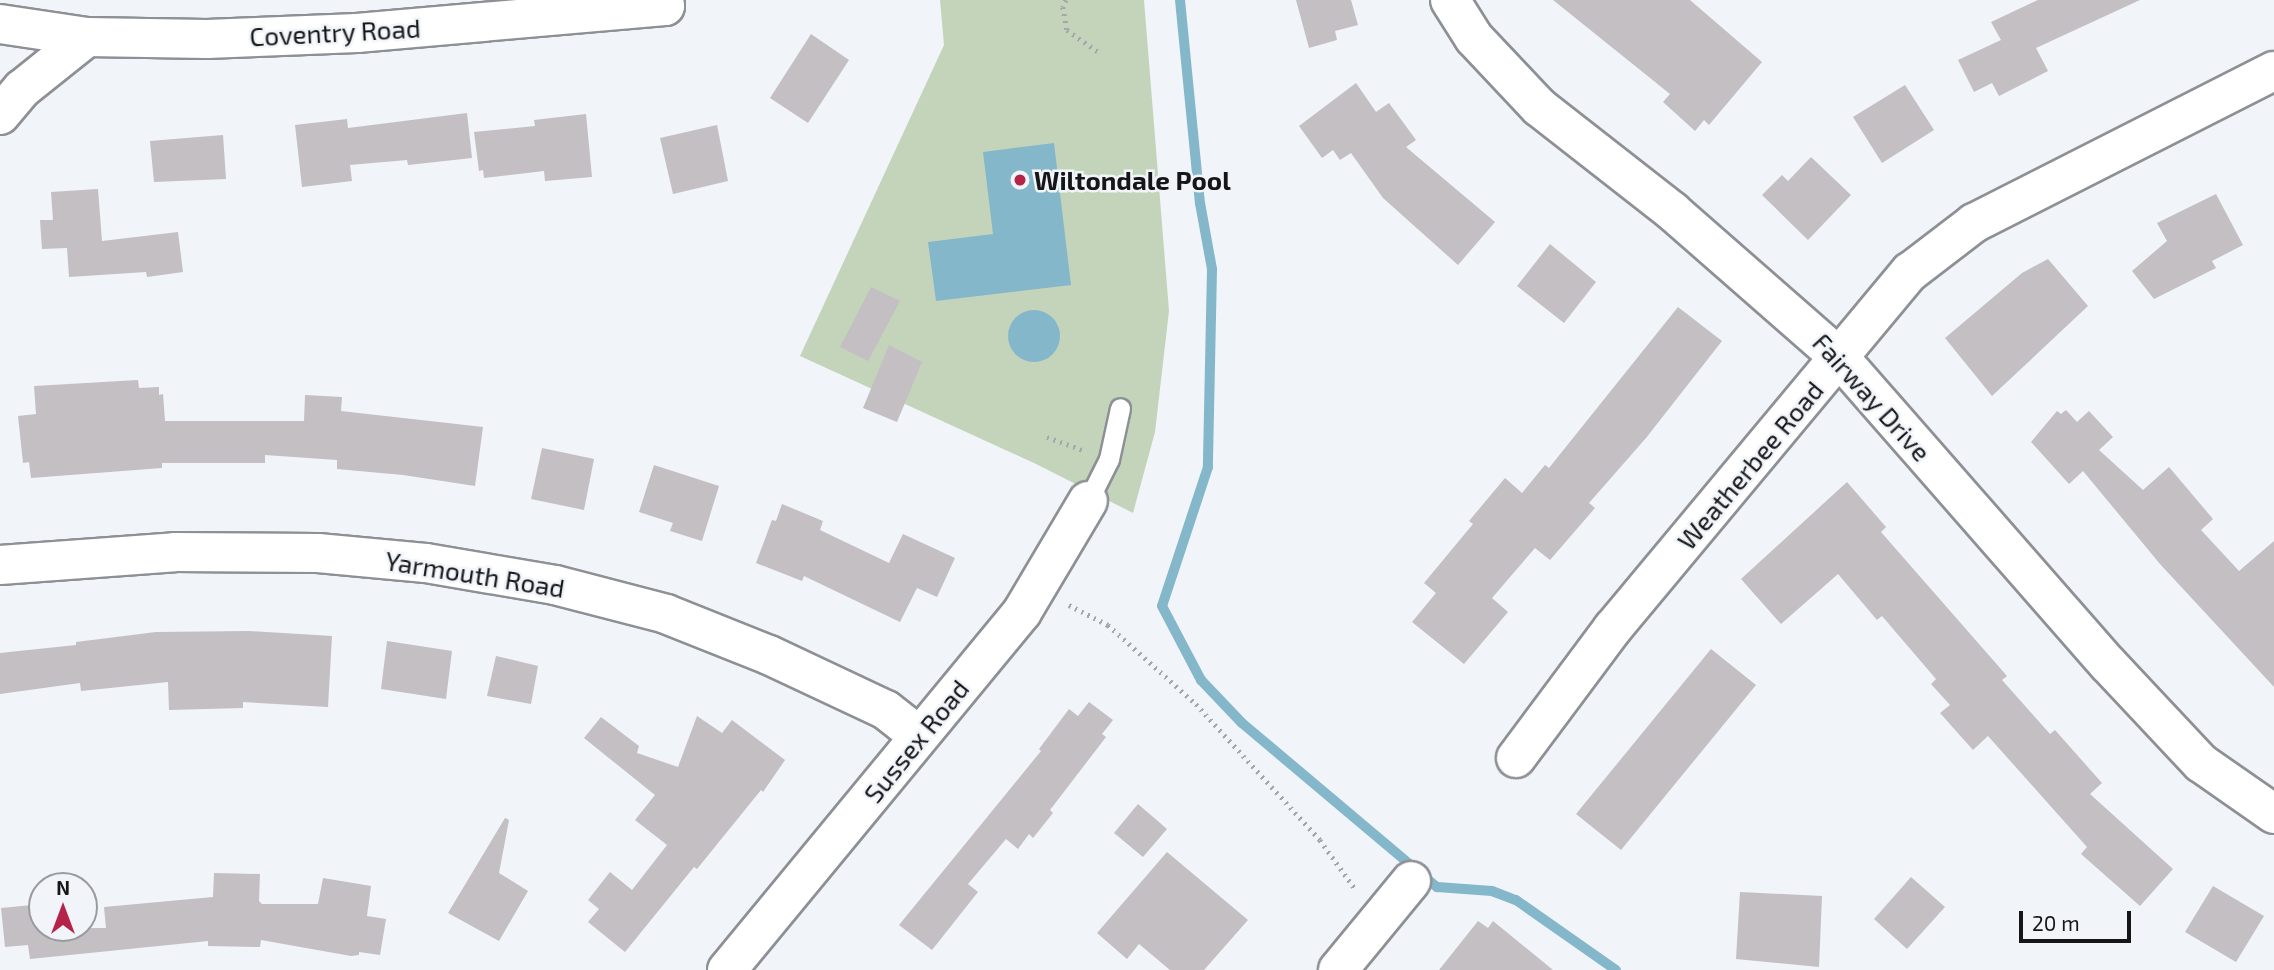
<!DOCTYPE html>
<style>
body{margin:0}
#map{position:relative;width:2274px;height:970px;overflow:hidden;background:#f1f4f9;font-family:"Exo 2",sans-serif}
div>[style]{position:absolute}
.green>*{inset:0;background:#c3d4ba}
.water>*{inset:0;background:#84b7ca}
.round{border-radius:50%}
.stream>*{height:10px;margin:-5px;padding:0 5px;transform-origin:5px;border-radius:5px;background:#84b7ca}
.building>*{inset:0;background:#c3bfc3}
.path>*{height:4.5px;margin-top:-2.25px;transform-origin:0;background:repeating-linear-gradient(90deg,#a3a6aa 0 2px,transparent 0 7px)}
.roads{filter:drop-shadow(2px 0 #8d9094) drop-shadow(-2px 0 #8d9094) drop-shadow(0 2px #8d9094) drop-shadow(0 -2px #8d9094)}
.lane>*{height:19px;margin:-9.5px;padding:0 9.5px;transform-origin:9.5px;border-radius:9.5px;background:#fff}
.street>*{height:38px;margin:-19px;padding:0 19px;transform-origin:19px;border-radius:19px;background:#fff}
.dots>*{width:19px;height:19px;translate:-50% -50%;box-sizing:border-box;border:4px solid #f1f4f9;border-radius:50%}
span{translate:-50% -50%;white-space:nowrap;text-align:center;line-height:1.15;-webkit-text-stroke:5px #f1f4f9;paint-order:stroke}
.street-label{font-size:26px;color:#151618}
.poi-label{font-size:26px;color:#151618;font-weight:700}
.left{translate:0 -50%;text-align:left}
.north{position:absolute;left:28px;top:872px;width:70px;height:70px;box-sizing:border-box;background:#f1f4f9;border:2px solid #999b9f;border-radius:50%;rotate:0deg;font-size:19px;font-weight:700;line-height:28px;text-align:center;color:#151618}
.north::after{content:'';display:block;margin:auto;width:24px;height:32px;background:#b52349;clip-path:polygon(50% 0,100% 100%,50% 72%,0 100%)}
.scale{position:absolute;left:2019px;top:911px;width:112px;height:32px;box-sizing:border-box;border:4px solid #151618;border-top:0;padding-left:9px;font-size:21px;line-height:24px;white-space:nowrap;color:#151618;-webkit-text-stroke:5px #f1f4f9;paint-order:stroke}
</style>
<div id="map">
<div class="green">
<div style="clip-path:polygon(940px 0,1144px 0,1169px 311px,1155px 432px,1133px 513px,1034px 463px,800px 356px,944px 45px)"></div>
</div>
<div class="water">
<div style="clip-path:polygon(1054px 143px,1071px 285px,936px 301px,928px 242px,993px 234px,983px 152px)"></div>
<div class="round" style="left:1008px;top:310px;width:52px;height:52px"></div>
</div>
<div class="stream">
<div style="left:1180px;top:0;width:204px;rotate:84.4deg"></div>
<div style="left:1200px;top:203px;width:67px;rotate:79.7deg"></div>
<div style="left:1212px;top:269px;width:198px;rotate:91.2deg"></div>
<div style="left:1208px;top:467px;width:146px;rotate:108.3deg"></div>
<div style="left:1162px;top:606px;width:84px;rotate:62.2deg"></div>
<div style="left:1201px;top:680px;width:59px;rotate:46.4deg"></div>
<div style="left:1242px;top:723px;width:255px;rotate:40.1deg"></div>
<div style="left:1437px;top:887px;width:55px;rotate:4.2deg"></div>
<div style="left:1492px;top:891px;width:26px;rotate:21deg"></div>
<div style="left:1516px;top:900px;width:122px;rotate:35deg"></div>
</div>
<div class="building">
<div style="clip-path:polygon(1296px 0,1351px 0,1358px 25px,1335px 31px,1337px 40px,1309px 48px)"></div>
<div style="clip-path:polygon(1553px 0,1690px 0,1762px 62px,1709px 125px,1704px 120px,1695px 131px,1663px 102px,1670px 94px)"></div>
<div style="clip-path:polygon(2038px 0,2140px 0,2036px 48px,2048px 71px,1999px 96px,1992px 83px,1974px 92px,1958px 60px,2001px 40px,1991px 22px)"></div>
<div style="clip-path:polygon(811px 34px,849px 60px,808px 123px,770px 98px)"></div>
<div style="clip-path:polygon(1356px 83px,1376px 112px,1389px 103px,1416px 140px,1406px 147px,1495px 222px,1458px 265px,1383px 198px,1351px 153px,1340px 160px,1333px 150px,1322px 158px,1299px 126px)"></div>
<div style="clip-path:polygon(1905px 85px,1934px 130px,1882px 163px,1853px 117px)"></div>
<div style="clip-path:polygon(467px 113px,472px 158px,408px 165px,407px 160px,350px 165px,352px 181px,302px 187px,295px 125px,347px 119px,348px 128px)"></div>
<div style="clip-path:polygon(586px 114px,592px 177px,545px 181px,544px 171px,484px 178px,483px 170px,479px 171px,474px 132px,535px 126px,534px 120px)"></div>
<div style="clip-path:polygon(717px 125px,728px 181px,673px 194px,660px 138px)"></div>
<div style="clip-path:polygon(223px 135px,226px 179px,154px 182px,150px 141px)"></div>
<div style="clip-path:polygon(1811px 157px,1851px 195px,1808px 240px,1762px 195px,1782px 175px,1788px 181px)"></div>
<div style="clip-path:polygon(98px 189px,102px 241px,178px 232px,183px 272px,147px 277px,146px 272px,69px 277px,67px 248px,42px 249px,40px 220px,53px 220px,51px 192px)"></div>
<div style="clip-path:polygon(2216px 194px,2243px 245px,2212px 261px,2216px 268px,2154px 299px,2132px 271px,2167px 241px,2157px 223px)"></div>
<div style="clip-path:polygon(1550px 244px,1596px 282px,1564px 323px,1517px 286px)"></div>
<div style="clip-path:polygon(2048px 259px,2088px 306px,1992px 396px,1945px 338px,2022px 273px)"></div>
<div style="clip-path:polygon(871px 287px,900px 301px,868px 361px,840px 347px)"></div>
<div style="clip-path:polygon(1678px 307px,1722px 341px,1646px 438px,1589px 503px,1595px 508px,1550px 560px,1535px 548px,1492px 598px,1508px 612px,1464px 664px,1412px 622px,1436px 593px,1424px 583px,1473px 524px,1469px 521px,1505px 478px,1522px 493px,1545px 465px,1549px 468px)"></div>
<div style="clip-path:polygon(889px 345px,922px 362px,897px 422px,863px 408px)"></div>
<div style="clip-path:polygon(138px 380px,139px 388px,159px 387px,159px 395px,163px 394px,165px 421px,304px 421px,305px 395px,342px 397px,341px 411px,483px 427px,475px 486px,403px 475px,337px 469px,337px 460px,265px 455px,265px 463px,162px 463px,162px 468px,31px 478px,29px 462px,23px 463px,18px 416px,36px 414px,34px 386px)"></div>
<div style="clip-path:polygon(2066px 410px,2077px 422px,2089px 411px,2113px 437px,2099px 450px,2143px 490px,2169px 467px,2213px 519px,2201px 530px,2239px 571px,2274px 541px,2274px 687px,2160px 564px,2083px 471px,2069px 484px,2031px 442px,2057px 411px,2061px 414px)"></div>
<div style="clip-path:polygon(542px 448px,594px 459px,584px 510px,531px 499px)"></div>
<div style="clip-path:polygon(654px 465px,719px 486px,702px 541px,670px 531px,673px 523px,639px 512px)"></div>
<div style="clip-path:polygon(1847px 482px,1886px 527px,1881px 532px,2007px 676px,2002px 680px,2050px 734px,2055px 730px,2102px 783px,2090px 794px,2173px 869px,2140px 906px,2081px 854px,2087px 847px,1988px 736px,1973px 750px,1940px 713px,1950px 705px,1931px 684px,1936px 679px,1882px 616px,1877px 620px,1838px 574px,1781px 624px,1741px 579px)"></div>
<div style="clip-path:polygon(782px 504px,823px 521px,820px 530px,889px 563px,903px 534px,955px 558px,937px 597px,917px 588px,900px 622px,804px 576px,802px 581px,756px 563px,772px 520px,776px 521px)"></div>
<div style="clip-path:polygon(249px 631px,332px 636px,328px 707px,243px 702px,243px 708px,169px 710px,168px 682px,81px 691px,80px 683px,0 694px,0 653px,76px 645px,76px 642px,156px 632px)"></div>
<div style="clip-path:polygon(387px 641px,452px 651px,446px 699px,381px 689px)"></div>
<div style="clip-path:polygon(1711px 649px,1756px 685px,1621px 850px,1576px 814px)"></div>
<div style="clip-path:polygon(496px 656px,538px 666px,531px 704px,487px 696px)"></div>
<div style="clip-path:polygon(1089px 702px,1113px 720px,1102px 734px,1106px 737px,1050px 810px,1053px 813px,1033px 838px,1029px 834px,1018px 849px,1006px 839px,968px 884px,978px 892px,932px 950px,899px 925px,1041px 751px,1039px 749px,1069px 709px,1078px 716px)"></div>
<div style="clip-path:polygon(697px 716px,722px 733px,732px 720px,785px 760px,763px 792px,761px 790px,697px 869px,694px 867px,625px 952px,588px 922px,599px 909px,588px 900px,610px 872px,632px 890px,667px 845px,635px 820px,655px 795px,584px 738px,601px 717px,639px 746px,637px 753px,678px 767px)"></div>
<div style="clip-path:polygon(1138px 804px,1167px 829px,1143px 857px,1114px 833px)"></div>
<div style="clip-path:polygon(505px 818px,509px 820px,499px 873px,528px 891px,499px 941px,448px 913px)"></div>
<div style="clip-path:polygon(1167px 852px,1248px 920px,1204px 970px,1170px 970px,1139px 944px,1127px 959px,1097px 933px)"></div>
<div style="clip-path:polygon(214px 873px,260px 874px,259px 901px,262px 904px,318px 904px,323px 878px,371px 886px,367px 916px,386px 919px,380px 955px,359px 952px,359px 955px,351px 956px,261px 940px,260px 947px,208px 946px,208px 941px,30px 959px,28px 945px,5px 947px,1px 908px,32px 905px,33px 914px,42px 914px,42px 928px,106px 928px,104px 907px,213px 897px)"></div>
<div style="clip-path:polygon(1911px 877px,1945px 907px,1907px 949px,1874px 919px)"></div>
<div style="clip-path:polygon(2213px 886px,2264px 916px,2236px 962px,2185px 932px)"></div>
<div style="clip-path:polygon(1740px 892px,1822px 896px,1819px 967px,1736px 959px)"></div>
<div style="clip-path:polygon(1478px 921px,1488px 928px,1493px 921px,1553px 970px,1439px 970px)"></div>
</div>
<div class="path">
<div style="left:1066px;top:0;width:8px;rotate:113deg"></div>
<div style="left:1063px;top:7px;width:23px;rotate:80deg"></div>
<div style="left:1067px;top:30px;width:39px;rotate:35deg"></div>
<div style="left:1047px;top:437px;width:38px;rotate:20deg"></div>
<div style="left:1069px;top:605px;width:44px;rotate:27.1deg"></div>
<div style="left:1108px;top:625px;width:118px;rotate:41.9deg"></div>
<div style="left:1196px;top:704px;width:184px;rotate:47.6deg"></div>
<div style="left:1320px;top:840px;width:62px;rotate:54.2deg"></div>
</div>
<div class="roads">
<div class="lane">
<div style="left:1088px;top:501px;width:47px;rotate:-63.4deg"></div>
<div style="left:1109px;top:459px;width:52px;rotate:-77.8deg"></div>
</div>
<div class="street">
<div style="left:1450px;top:0;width:45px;rotate:57.7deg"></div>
<div style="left:1474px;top:38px;width:95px;rotate:46.7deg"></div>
<div style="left:1539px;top:107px;width:169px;rotate:38deg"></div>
<div style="left:1672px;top:211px;width:222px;rotate:41.2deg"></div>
<div style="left:1839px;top:357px;width:408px;rotate:48.8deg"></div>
<div style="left:2108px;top:664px;width:136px;rotate:46.8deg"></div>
<div style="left:2201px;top:763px;width:89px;rotate:34.9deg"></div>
<div style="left:0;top:24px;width:88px;rotate:8.5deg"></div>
<div style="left:87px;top:37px;width:120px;rotate:1deg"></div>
<div style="left:207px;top:39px;width:150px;rotate:-2.3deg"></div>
<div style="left:357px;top:33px;width:309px;rotate:-5deg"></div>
<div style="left:665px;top:6px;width:6px;rotate:-99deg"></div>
<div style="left:0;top:115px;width:34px;rotate:-50deg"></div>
<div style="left:22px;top:89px;width:83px;rotate:-38.7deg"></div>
<div style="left:0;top:565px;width:175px;rotate:-4.2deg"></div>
<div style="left:175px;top:552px;width:143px;rotate:0.4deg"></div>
<div style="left:318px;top:553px;width:108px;rotate:5.3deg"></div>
<div style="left:426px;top:563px;width:131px;rotate:9.7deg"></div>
<div style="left:555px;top:585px;width:115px;rotate:14.6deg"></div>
<div style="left:666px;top:614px;width:111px;rotate:21.7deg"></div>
<div style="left:769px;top:655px;width:129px;rotate:25.2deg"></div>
<div style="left:886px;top:710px;width:42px;rotate:38.2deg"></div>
<div style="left:1516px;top:758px;width:162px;rotate:-53.3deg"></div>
<div style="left:1613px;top:628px;width:464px;rotate:-50.2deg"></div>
<div style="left:1910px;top:272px;width:81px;rotate:-37.4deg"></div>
<div style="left:1974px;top:223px;width:336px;rotate:-26.9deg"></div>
<div style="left:727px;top:970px;width:464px;rotate:-50.5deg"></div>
<div style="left:1022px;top:612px;width:129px;rotate:-59.3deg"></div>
<div style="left:1338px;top:970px;width:115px;rotate:-50.6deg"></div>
</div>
</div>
<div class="dots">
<div style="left:1020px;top:180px;background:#b52349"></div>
</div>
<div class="street-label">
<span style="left:335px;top:32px;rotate:-3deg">Coventry Road</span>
<span style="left:1872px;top:397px;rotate:48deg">Fairway Drive</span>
<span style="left:1750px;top:465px;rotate:-50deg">Weatherbee Road</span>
<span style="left:475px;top:574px;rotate:9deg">Yarmouth Road</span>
<span style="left:916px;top:741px;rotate:-51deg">Sussex Road</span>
</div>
<div class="poi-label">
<span class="left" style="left:1034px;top:180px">Wiltondale Pool</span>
</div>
<div class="north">N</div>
<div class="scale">20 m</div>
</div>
